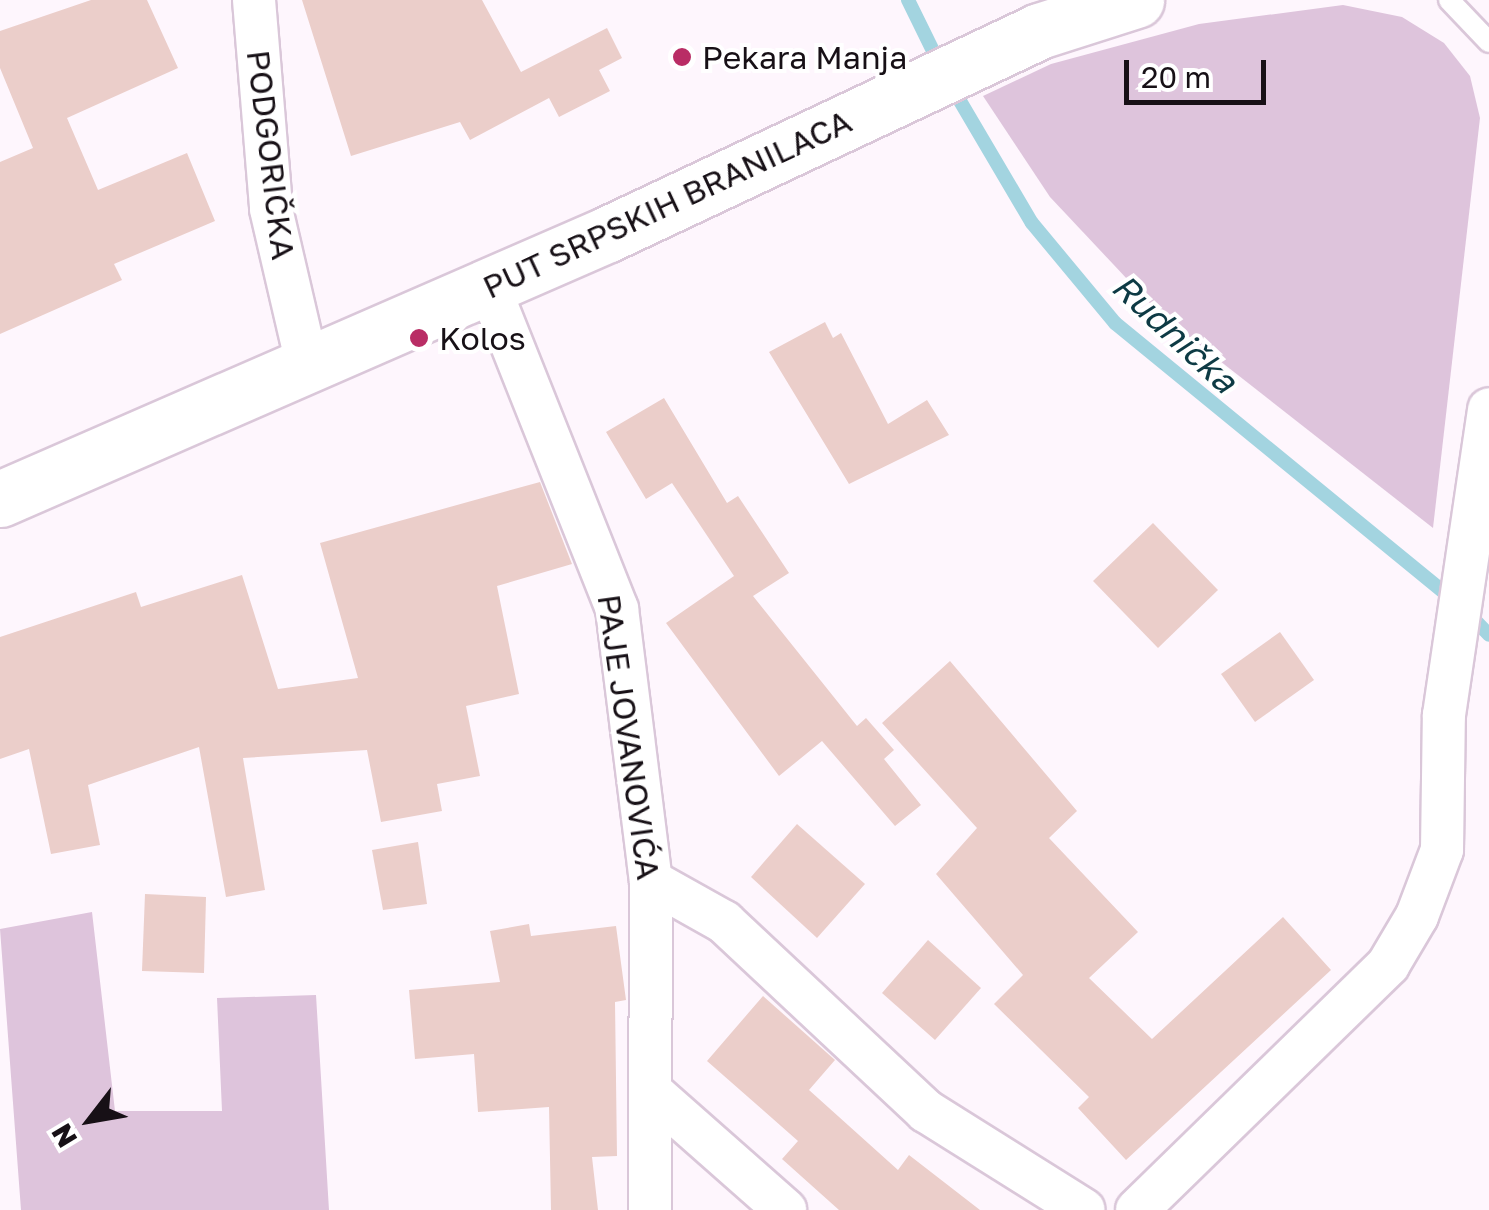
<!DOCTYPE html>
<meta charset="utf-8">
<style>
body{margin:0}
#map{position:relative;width:1489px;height:1210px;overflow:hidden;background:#fef6fd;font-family:"Golos Text",sans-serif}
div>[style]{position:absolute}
.green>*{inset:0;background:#dec4dc}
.stream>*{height:14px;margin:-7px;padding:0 7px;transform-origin:7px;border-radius:7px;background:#a3d4e0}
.building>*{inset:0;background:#ebceca}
.roads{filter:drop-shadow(2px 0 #dac7d9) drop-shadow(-2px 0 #dac7d9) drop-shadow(0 2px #dac7d9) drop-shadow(0 -2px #dac7d9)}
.service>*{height:20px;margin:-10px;padding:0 10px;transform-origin:10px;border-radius:10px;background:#fff}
.minor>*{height:42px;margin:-21px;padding:0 21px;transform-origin:21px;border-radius:21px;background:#fff}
.secondary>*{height:55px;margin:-27.5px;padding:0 27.5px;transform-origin:27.5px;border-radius:27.5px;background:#fff}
.dots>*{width:28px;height:28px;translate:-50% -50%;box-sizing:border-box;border:5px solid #fff;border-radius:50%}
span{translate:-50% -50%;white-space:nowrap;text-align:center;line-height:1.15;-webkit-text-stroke:8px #fff;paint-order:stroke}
.poi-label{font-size:32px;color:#171016}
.left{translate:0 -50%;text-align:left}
.street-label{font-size:32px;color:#171016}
.water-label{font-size:35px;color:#0d3a44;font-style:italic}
.north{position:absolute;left:40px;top:1070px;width:100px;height:100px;-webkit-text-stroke:8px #fff;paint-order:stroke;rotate:239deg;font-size:28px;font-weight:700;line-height:40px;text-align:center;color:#171016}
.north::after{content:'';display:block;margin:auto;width:35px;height:45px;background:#171016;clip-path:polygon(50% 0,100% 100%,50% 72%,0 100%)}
.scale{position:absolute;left:1124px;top:60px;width:142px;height:45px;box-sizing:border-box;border:5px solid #171016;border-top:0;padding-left:12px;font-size:30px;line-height:35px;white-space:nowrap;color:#171016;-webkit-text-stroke:8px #fff;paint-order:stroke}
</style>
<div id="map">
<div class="green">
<div style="clip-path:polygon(1343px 5px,1402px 17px,1444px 43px,1470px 76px,1480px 118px,1433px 528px,1160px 314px,1050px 197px,983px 96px,1051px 64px,1199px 24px)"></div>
<div style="clip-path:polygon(92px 912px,115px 1111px,222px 1111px,217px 998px,316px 995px,329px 1210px,21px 1210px,0 929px)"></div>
</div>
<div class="stream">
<div style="left:908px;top:0;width:72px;rotate:63.8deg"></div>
<div style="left:950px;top:84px;width:161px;rotate:59.5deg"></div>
<div style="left:1032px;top:223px;width:130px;rotate:50.3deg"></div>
<div style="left:1115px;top:323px;width:437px;rotate:39.3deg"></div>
<div style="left:1469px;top:614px;width:29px;rotate:46deg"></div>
</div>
<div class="building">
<div style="clip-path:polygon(91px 0,147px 0,178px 68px,67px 118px,98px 190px,187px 153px,215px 221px,114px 264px,122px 280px,0 334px,0 162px,33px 148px,0 68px,0 31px)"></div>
<div style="clip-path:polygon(302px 0,482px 0,521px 72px,607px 28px,622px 58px,599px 70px,610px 91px,559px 117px,549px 98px,470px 140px,460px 122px,351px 156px)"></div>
<div style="clip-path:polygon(825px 322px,833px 338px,841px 333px,888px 424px,927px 400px,949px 435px,849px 484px,769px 352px)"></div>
<div style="clip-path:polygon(664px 398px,727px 503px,738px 496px,789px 573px,753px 596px,857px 726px,866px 718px,894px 750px,884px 759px,921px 805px,895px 826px,822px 741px,779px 776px,666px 623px,734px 576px,672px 483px,646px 499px,606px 432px)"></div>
<div style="clip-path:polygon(540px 482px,572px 564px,497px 586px,519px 694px,466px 706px,480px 776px,437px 784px,442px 811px,381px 822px,367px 750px,243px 758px,265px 890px,226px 897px,199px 747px,88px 785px,100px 845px,51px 854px,29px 749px,0 759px,0 637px,136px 592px,141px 607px,242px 575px,278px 689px,358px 678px,320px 543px)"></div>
<div style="clip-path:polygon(1153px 523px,1218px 590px,1158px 648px,1093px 581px)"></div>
<div style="clip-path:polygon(1280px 632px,1314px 680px,1255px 722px,1221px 674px)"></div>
<div style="clip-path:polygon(950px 661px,1077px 811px,1049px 838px,1138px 932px,1089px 978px,1152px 1039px,1283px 917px,1331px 970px,1126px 1160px,1078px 1108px,1089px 1097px,994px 1004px,1023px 975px,936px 874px,977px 828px,882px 723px)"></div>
<div style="clip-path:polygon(797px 824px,865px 884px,817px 938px,751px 877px)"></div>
<div style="clip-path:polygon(418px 842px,427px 904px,383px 910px,372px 850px)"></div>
<div style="clip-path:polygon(145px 894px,206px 897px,204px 973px,142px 971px)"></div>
<div style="clip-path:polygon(529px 924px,531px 936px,616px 926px,626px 1000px,615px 1002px,617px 1156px,592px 1157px,598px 1210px,551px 1210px,549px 1107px,478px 1112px,474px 1054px,415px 1059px,409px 990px,500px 982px,490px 931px)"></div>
<div style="clip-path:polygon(928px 940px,981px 988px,935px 1040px,882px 993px)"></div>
<div style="clip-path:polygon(763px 996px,835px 1060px,809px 1090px,898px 1170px,909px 1155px,980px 1210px,839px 1210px,782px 1159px,798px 1141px,707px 1061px)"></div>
</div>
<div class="roads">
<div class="service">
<div style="left:1449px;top:0;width:58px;rotate:46.4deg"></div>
</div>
<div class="minor">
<div style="left:254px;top:0;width:210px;rotate:85.3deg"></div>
<div style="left:271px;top:209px;width:163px;rotate:76.9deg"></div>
<div style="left:489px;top:287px;width:347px;rotate:68.3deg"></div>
<div style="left:617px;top:609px;width:274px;rotate:82.9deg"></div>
<div style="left:651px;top:881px;width:329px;rotate:90.2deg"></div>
<div style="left:651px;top:881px;width:84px;rotate:29.3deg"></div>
<div style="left:724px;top:922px;width:277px;rotate:43.1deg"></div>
<div style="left:926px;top:1111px;width:186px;rotate:32.1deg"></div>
<div style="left:657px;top:1097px;width:171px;rotate:41.4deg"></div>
<div style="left:1137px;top:1210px;width:351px;rotate:-44.3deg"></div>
<div style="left:1388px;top:965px;width:57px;rotate:-59.4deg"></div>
<div style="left:1417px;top:916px;width:71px;rotate:-69.3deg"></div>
<div style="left:1442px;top:850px;width:135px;rotate:-89.2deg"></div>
<div style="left:1444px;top:715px;width:309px;rotate:-81.6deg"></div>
</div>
<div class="secondary">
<div style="left:0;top:499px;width:663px;rotate:-23.55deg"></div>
<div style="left:608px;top:234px;width:476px;rotate:-25.2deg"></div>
<div style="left:1039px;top:31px;width:102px;rotate:-17.7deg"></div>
</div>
</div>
<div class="dots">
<div style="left:682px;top:57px;background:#b92d65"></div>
<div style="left:419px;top:338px;background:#b92d65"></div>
</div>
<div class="poi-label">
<span class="left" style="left:702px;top:57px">Pekara Manja</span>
<span class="left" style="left:439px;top:338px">Kolos</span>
</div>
<div class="street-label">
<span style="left:271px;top:155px;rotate:83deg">PODGORIČKA</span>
<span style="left:667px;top:204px;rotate:-25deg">PUT SRPSKIH BRANILACA</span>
<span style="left:629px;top:737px;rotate:82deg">PAJE JOVANOVIĆA</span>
</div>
<div class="water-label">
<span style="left:1175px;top:333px;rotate:43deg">Rudnička</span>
</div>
<div class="north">N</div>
<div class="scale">20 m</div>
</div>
